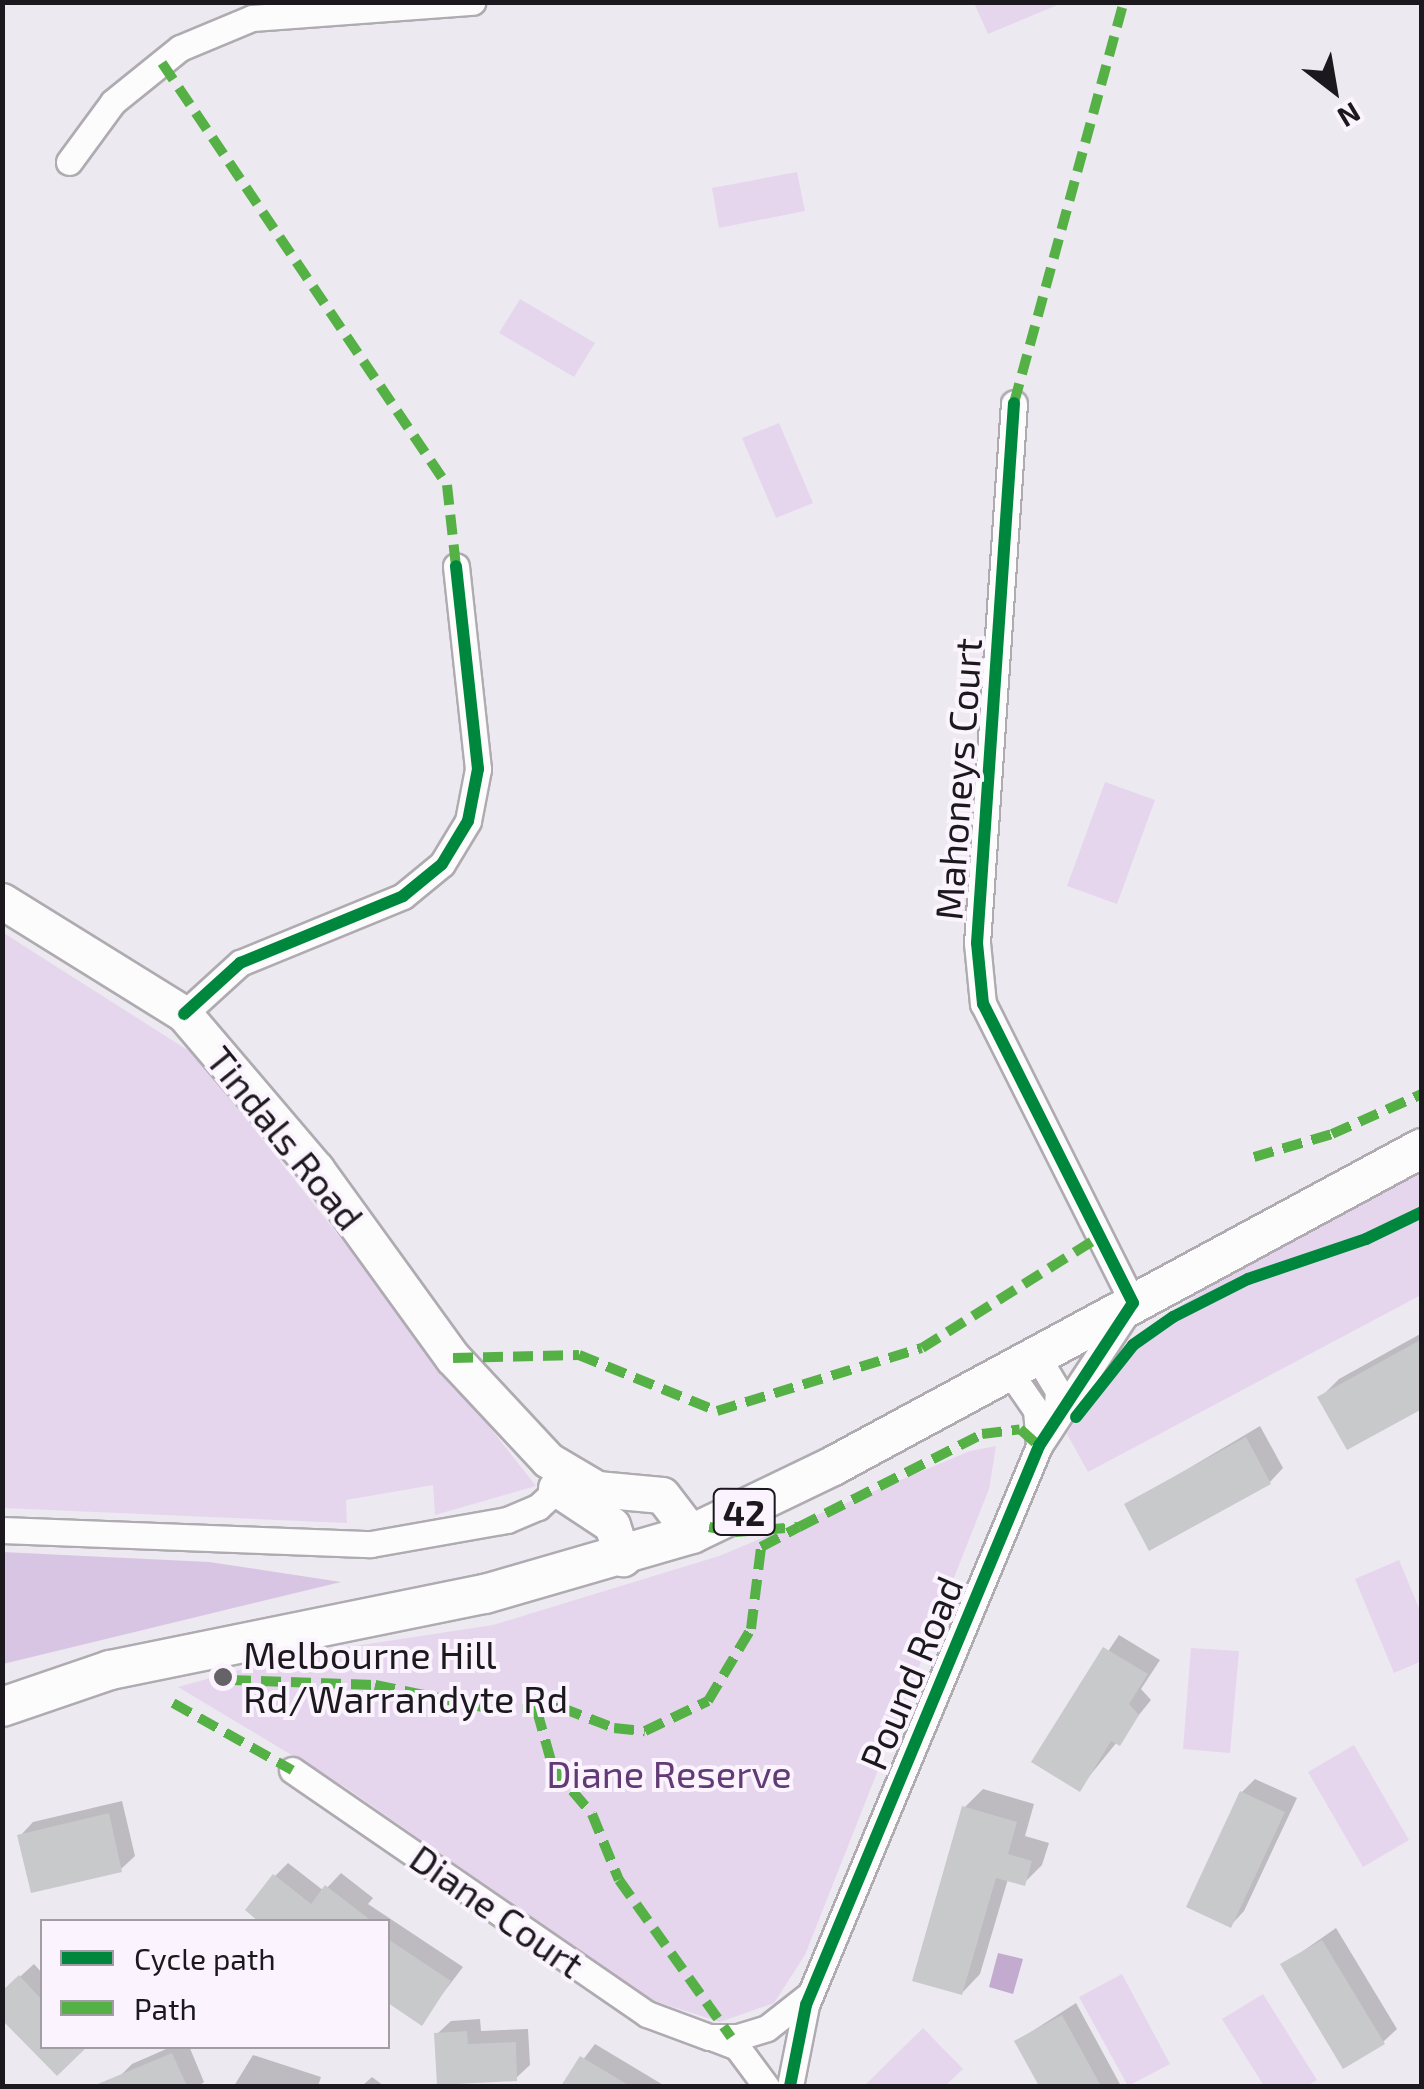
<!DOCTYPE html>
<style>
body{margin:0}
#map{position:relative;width:1424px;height:2089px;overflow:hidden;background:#ede9f0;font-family:"Exo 2",sans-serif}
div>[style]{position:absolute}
.green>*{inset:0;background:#e5d6ee}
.forest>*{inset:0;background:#d8c5e3}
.water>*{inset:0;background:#c2abce}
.shadow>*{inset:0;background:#0003}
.building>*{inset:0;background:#c8c9cb}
.roads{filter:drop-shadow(2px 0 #afabb1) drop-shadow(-2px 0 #afabb1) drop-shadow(0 2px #afabb1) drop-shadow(0 -2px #afabb1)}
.minor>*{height:25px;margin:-12.5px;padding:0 12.5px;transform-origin:12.5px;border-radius:12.5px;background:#fcfcfd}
.secondary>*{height:35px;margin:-17.5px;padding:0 17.5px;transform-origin:17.5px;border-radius:17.5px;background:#fcfcfd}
.primary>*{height:38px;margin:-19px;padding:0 19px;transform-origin:19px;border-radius:19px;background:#fcfcfd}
.quiet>*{height:10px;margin-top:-5px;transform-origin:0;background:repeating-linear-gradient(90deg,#55b145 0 20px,transparent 0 30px)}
.cycleway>*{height:12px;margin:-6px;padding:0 6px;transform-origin:6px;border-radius:6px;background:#00873e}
.dots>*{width:28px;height:28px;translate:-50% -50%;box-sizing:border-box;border:5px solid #fbf4ff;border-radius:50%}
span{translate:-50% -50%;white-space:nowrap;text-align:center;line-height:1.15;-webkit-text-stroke:8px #fbf4ff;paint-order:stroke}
.shield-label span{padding:2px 8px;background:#fbf4ff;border:2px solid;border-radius:8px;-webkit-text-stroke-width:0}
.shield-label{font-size:35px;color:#1c191e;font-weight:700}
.street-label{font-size:38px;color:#1c191e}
.poi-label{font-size:38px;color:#1c191e}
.left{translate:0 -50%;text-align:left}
.park-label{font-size:38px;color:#623a76}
.frame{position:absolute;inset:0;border:5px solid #1c191e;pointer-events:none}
.legend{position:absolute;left:40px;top:1919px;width:350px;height:130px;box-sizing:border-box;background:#fbf4ff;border:2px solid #a29ca5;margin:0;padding:12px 18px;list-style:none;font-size:30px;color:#1c191e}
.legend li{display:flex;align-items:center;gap:20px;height:50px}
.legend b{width:50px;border:2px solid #a29ca5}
.north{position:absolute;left:1284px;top:40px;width:100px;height:100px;-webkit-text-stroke:8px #fbf4ff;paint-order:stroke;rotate:149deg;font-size:28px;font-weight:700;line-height:40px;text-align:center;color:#1c191e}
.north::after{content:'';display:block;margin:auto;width:35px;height:45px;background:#1c191e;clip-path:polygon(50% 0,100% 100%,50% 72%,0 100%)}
</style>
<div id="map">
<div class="green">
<div style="clip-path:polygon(974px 3px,1062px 3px,988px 34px)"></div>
<div style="clip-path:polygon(797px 172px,805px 211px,719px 228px,712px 188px)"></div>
<div style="clip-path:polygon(520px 299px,595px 343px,574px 377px,499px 333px)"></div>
<div style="clip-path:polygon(779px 423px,813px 503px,776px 518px,742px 438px)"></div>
<div style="clip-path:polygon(1105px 782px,1155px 800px,1117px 904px,1067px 886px)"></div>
<div style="clip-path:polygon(2px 932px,197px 1056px,536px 1486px,435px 1515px,433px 1485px,346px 1500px,347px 1523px,3px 1508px)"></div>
<div style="clip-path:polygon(1421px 1167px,1421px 1295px,1088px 1472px,1067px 1434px,1102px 1377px,1141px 1332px,1278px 1241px)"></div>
<div style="clip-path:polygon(996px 1446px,989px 1489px,805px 1955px,774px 2003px,720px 2022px,651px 2000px,345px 1787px,178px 1687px,289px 1656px,493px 1625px,719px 1556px,970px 1451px)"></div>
<div style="clip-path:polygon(1399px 1560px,1421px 1613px,1422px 1661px,1394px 1673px,1355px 1579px)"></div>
<div style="clip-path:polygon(1191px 1648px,1239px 1651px,1230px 1753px,1183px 1749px)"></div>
<div style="clip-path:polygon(1354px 1745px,1409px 1840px,1363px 1867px,1308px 1772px)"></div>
<div style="clip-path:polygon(1122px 1974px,1170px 2064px,1128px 2086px,1079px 1997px)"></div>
<div style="clip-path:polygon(1263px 1994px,1317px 2080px,1307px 2086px,1264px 2086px,1222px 2019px)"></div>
<div style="clip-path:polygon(923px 2028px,963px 2069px,945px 2086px,864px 2086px)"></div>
</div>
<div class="forest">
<div style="clip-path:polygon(2px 1552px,209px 1562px,341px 1582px,3px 1664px)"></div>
</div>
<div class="water">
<div style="clip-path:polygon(998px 1953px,1023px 1959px,1013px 1994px,989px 1987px)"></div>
</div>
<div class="shadow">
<div style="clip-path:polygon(1422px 1333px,1422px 1406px,1320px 1398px,1339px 1379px)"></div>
<div style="clip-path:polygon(1260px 1426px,1283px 1468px,1270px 1482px,1127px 1505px)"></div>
<div style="clip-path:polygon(1119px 1635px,1160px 1660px,1141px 1689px,1151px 1700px,1079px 1789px,1035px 1761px)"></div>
<div style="clip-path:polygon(1255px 1779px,1297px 1798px,1244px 1911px,1231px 1925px,1242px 1792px)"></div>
<div style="clip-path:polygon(983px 1789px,1034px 1804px,1025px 1836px,1049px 1843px,1042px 1865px,1024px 1883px,1008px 1879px,980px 1974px,962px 1993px,964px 1808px)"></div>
<div style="clip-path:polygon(122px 1801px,135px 1856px,121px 1869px,20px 1836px,33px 1822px)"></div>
<div style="clip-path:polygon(288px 1863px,324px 1891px,341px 1873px,373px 1898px,368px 1904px,463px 1967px,421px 2022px,388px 2000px,388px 1922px,333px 1922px,275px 1876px)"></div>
<div style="clip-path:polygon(1336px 1928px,1397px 2029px,1383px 2042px,1283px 1965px)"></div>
<div style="clip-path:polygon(34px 1964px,42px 1973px,42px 2046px,57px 2073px,2px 1993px)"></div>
<div style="clip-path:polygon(1076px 2003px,1121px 2086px,1042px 2086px,1017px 2041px)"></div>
<div style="clip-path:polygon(480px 2019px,481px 2031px,528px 2029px,530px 2065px,516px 2078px,437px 2034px,451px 2021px)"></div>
<div style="clip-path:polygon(595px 2044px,665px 2086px,563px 2086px)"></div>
<div style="clip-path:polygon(173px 2046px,189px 2046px,204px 2082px,199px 2086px,122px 2086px,118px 2078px,132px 2064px)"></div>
<div style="clip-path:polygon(253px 2055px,321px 2077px,318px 2086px,234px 2086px)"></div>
<div style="clip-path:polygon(372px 2077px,384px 2086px,362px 2086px)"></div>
</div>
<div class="building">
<div style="clip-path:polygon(1422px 1339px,1422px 1409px,1347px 1450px,1317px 1397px)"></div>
<div style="clip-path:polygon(1246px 1437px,1271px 1484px,1149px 1551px,1124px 1504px)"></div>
<div style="clip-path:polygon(1103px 1647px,1148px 1674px,1129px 1704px,1139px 1715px,1120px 1746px,1111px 1741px,1080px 1792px,1031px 1762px)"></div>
<div style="clip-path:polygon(1240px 1791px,1285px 1812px,1231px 1928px,1186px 1907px)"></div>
<div style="clip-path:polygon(962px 1806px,1017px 1822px,1008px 1854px,1032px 1861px,1025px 1886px,996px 1878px,962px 1995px,912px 1981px)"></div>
<div style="clip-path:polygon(109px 1813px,122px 1872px,31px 1893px,17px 1835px)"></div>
<div style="clip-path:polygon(273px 1874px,311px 1904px,325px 1885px,373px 1922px,259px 1922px,245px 1910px)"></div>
<div style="clip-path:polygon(388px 1939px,451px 1981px,422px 2026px,388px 2003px)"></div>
<div style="clip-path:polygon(1322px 1940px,1385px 2044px,1343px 2069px,1280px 1964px)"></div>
<div style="clip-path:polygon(19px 1975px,42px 2000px,42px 2046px,88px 2046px,57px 2076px,2px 2020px,2px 1991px)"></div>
<div style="clip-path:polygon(1062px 2015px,1101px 2086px,1039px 2086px,1014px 2041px)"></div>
<div style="clip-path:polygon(467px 2031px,468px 2044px,516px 2042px,517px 2081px,437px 2085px,434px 2033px)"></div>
<div style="clip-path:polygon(172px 2053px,187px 2086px,93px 2086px)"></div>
<div style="clip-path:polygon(580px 2056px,630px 2086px,561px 2086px)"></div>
</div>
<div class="roads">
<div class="minor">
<div style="left:69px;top:162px;width:74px;rotate:-53.7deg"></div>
<div style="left:113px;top:102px;width:86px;rotate:-38.9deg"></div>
<div style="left:180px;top:48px;width:78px;rotate:-22.6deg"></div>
<div style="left:252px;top:18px;width:221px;rotate:-4.2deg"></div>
<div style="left:184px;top:1014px;width:76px;rotate:-42.3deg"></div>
<div style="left:240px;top:963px;width:176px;rotate:-22.3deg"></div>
<div style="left:403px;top:896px;width:50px;rotate:-39.4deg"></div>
<div style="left:442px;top:864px;width:50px;rotate:-58.8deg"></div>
<div style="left:468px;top:821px;width:53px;rotate:-79.1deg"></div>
<div style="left:478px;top:769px;width:204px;rotate:-96.2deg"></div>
<div style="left:1037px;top:1356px;width:41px;rotate:59deg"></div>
<div style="left:1058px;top:1391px;width:28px;rotate:94deg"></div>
<div style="left:1009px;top:1371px;width:47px;rotate:55.3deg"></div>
<div style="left:1036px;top:1410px;width:36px;rotate:85deg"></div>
<div style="left:2px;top:1530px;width:369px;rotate:2.2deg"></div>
<div style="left:371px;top:1544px;width:138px;rotate:-10deg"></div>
<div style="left:507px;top:1520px;width:34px;rotate:-23deg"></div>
<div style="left:538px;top:1507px;width:26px;rotate:-43deg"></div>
<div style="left:292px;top:1770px;width:431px;rotate:34.5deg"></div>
<div style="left:647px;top:2014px;width:66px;rotate:20.4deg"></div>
<div style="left:709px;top:2037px;width:29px"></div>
<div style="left:738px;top:2037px;width:30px;rotate:-17deg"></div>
<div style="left:767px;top:2028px;width:53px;rotate:-38.2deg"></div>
<div style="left:714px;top:2038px;width:25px;rotate:21deg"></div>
<div style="left:737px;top:2047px;width:49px;rotate:53.4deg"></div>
<div style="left:790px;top:2086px;width:83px;rotate:-78.8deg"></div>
<div style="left:806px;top:2005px;width:606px;rotate:-67.37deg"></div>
<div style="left:1039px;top:1446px;width:171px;rotate:-56.7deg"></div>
<div style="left:1133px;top:1303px;width:335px;rotate:-116.6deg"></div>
<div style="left:983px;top:1004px;width:61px;rotate:-95.6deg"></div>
<div style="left:977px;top:943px;width:541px;rotate:-86.08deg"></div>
</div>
<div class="secondary">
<div style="left:2px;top:901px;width:214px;rotate:31.8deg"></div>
<div style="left:184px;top:1014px;width:204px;rotate:49.6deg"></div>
<div style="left:316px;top:1169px;width:233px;rotate:54.1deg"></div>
<div style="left:453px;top:1358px;width:139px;rotate:47deg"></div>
<div style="left:548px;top:1460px;width:57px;rotate:30.6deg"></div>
<div style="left:597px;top:1489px;width:65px;rotate:5.3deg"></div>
<div style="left:662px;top:1495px;width:49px;rotate:52.4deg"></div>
<div style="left:556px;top:1488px;width:67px;rotate:33.5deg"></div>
<div style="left:612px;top:1525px;width:35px;rotate:72deg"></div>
</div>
<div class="primary">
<div style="left:2px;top:1707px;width:114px;rotate:-18.9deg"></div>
<div style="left:110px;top:1670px;width:383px;rotate:-11.5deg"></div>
<div style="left:485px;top:1594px;width:216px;rotate:-16.2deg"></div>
<div style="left:692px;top:1534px;width:157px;rotate:-25.7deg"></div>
<div style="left:833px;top:1466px;width:669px;rotate:-28.36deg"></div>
</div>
</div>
<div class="quiet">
<div style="left:162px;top:63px;width:509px;rotate:55.97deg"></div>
<div style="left:447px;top:485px;width:81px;rotate:83.7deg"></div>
<div style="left:1014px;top:403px;width:416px;rotate:-74.7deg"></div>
<div style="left:1254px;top:1157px;width:81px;rotate:-16.4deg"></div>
<div style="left:1332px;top:1134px;width:98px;rotate:-24deg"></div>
<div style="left:453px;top:1358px;width:126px;rotate:-1.4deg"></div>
<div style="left:579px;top:1355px;width:149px;rotate:22.1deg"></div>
<div style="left:717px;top:1411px;width:214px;rotate:-17.1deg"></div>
<div style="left:922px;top:1348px;width:209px;rotate:-32.1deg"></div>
<div style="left:709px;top:1527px;width:26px;rotate:11deg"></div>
<div style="left:735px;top:1532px;width:64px;rotate:-4.5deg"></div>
<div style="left:799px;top:1527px;width:205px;rotate:-26.9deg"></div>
<div style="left:982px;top:1434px;width:38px;rotate:-7deg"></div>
<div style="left:1020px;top:1429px;width:25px;rotate:42deg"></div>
<div style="left:231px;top:1680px;width:144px;rotate:2deg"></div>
<div style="left:375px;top:1685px;width:119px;rotate:11.6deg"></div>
<div style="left:492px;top:1709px;width:70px;rotate:-0.8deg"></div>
<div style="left:562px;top:1708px;width:56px;rotate:21deg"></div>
<div style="left:614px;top:1728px;width:31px;rotate:6deg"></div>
<div style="left:645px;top:1731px;width:70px;rotate:-25.5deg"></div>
<div style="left:708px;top:1701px;width:84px;rotate:-59.2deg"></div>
<div style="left:751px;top:1629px;width:83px;rotate:-83deg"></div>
<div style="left:761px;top:1547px;width:43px;rotate:-27.8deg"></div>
<div style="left:173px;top:1703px;width:137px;rotate:29.4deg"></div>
<div style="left:537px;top:1711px;width:59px;rotate:74.3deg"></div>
<div style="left:553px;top:1768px;width:60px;rotate:49.7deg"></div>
<div style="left:592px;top:1814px;width:71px;rotate:67.8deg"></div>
<div style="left:619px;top:1880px;width:193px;rotate:54.5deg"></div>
</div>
<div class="cycleway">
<div style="left:184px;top:1014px;width:76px;rotate:-42.3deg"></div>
<div style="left:240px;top:963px;width:176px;rotate:-22.3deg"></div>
<div style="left:403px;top:896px;width:50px;rotate:-39.4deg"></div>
<div style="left:442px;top:864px;width:50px;rotate:-58.8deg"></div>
<div style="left:468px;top:821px;width:53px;rotate:-79.1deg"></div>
<div style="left:478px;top:769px;width:204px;rotate:-96.2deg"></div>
<div style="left:1076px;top:1417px;width:92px;rotate:-51.6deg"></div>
<div style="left:1133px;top:1345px;width:49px;rotate:-35deg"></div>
<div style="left:1173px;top:1317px;width:84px;rotate:-26.9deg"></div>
<div style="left:1248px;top:1279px;width:125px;rotate:-18.7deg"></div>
<div style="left:1366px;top:1239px;width:62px;rotate:-25.7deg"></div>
<div style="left:790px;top:2086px;width:83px;rotate:-78.8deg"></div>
<div style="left:806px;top:2005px;width:606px;rotate:-67.37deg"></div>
<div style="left:1039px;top:1446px;width:171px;rotate:-56.7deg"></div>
<div style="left:1133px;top:1303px;width:335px;rotate:-116.6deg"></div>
<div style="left:983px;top:1004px;width:61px;rotate:-95.6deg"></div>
<div style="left:977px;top:943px;width:541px;rotate:-86.08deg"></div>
</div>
<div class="dots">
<div style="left:223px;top:1677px;background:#656268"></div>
</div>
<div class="shield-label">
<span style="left:744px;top:1512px">42</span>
</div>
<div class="street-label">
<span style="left:958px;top:779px;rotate:-86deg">Mahoneys Court</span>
<span style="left:285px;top:1138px;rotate:51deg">Tindals Road</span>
<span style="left:911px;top:1673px;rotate:-67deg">Pound Road</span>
<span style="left:497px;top:1911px;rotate:35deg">Diane Court</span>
</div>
<div class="poi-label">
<span class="left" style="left:243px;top:1677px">Melbourne Hill<br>Rd/Warrandyte Rd</span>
</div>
<div class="park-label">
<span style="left:669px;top:1774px">Diane Reserve</span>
</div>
<div class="frame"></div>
<ul class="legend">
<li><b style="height:12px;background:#00873e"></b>Cycle path</li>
<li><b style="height:12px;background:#55b145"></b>Path</li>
</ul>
<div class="north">N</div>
</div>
